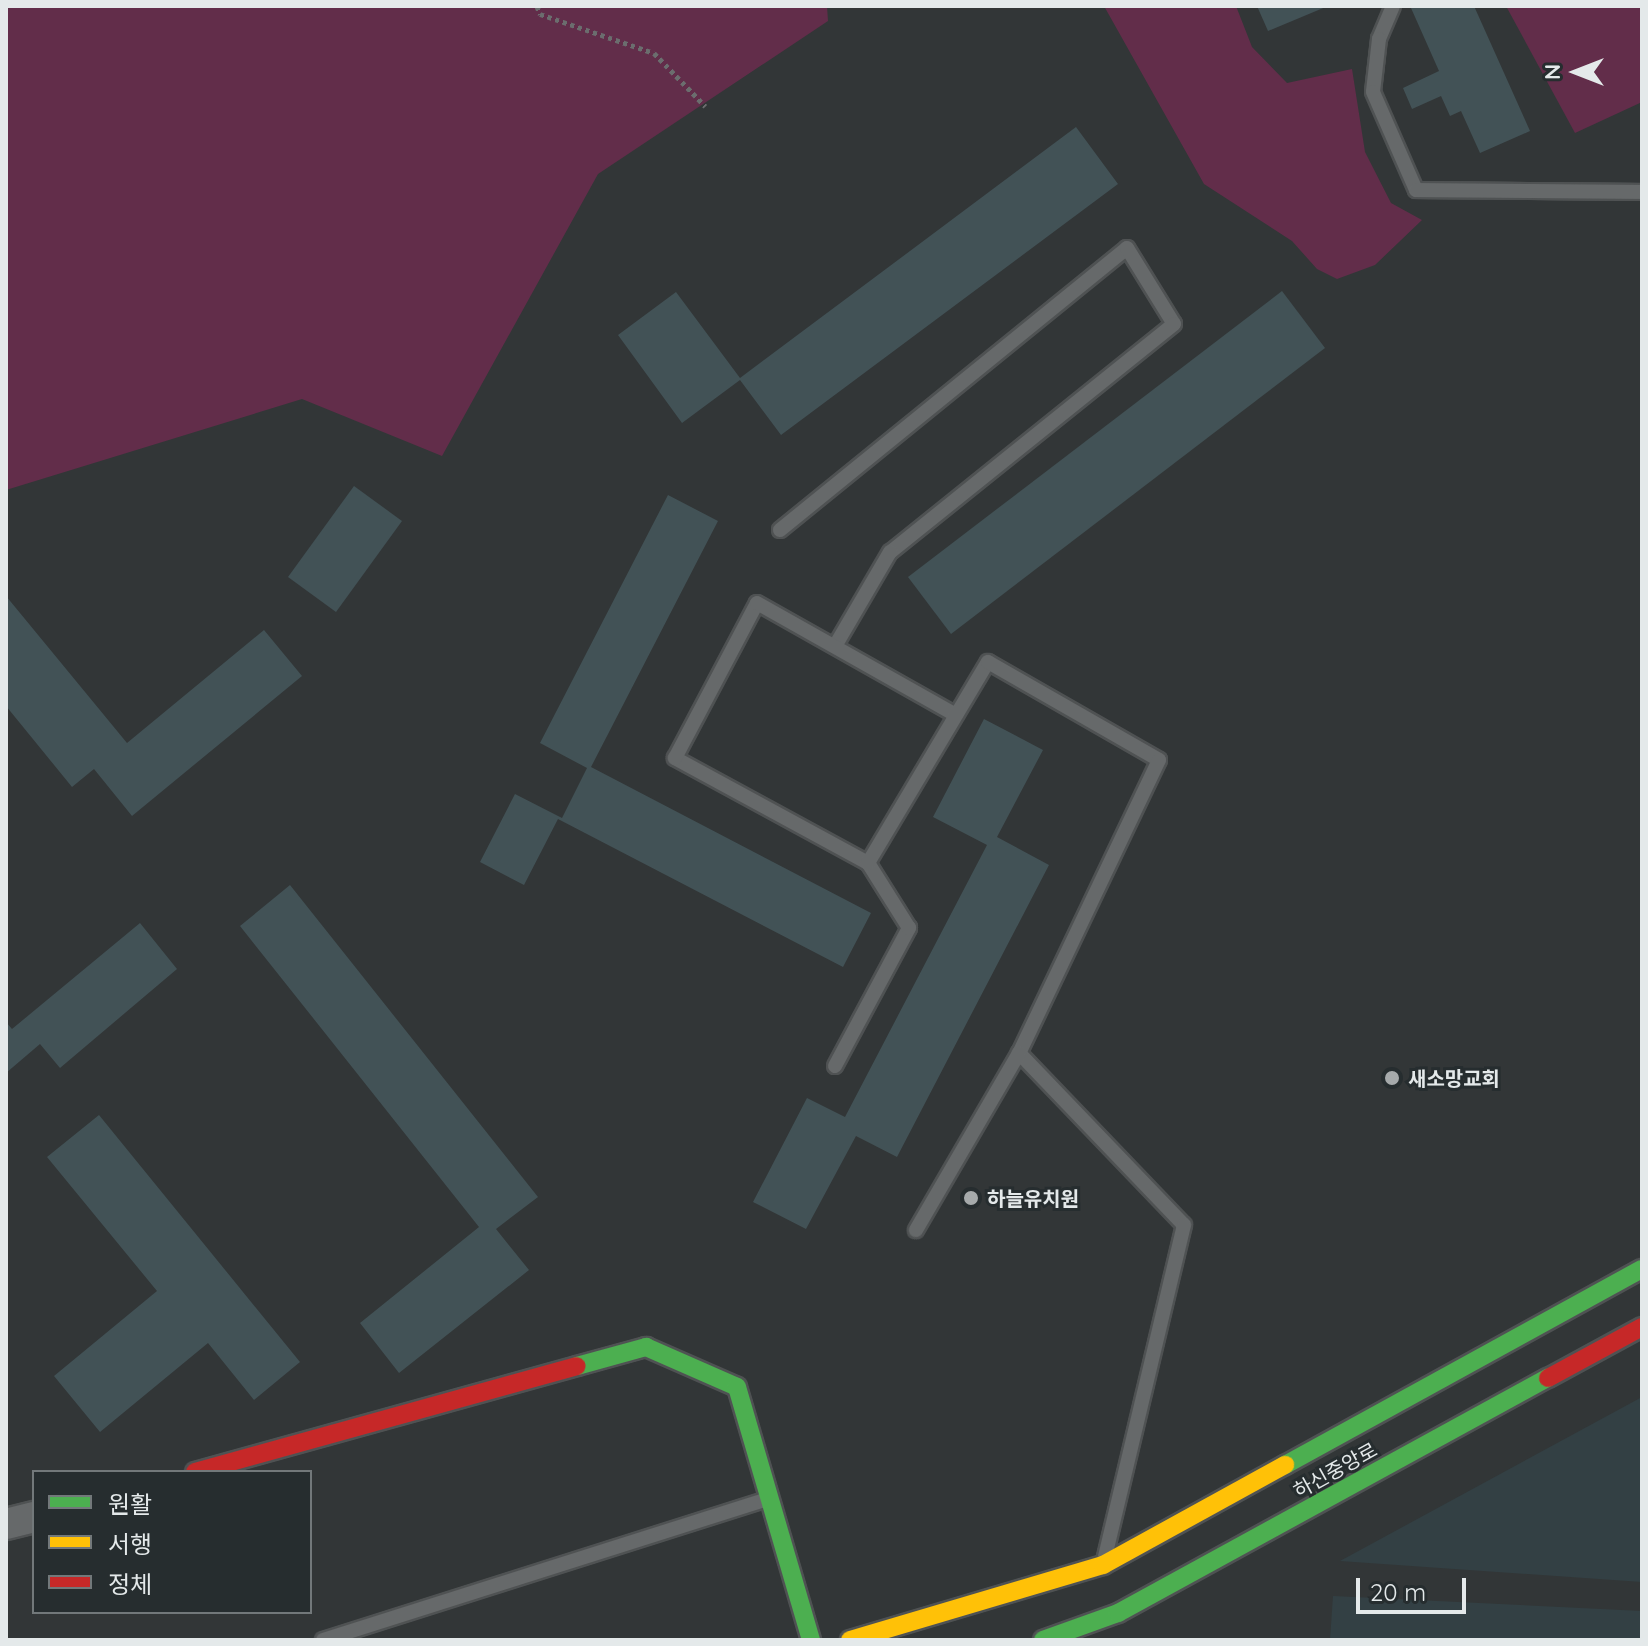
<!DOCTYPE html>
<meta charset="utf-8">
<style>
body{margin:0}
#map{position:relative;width:1648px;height:1646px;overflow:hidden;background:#323637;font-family:Quicksand,"Noto Sans KR",sans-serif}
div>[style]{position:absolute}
.built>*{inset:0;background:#334044}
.green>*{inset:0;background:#622d4a}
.building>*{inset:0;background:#425256}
.path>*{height:5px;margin-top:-2.5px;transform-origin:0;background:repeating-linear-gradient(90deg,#6b6d6e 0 4px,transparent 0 8px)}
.roads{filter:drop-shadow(2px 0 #4f5253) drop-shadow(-2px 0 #4f5253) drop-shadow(0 2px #4f5253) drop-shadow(0 -2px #4f5253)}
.lane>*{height:14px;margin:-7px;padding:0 7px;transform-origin:7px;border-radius:7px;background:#66696a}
.street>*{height:30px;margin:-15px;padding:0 15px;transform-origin:15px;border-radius:15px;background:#66696a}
.fast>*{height:18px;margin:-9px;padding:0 9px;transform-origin:9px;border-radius:9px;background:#4caf50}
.slow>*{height:18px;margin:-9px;padding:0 9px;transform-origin:9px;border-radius:9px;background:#ffc107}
.jam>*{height:18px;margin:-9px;padding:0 9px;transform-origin:9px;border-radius:9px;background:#c62828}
.dots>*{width:22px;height:22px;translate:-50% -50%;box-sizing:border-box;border:4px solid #262d2f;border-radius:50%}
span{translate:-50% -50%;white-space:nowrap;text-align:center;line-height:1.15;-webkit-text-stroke:6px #262d2f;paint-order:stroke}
.poi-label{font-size:20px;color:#e4e9ea;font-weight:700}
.left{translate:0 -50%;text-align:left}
.street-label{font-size:20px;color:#e4e9ea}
.frame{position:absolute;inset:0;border:8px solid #e4e9ea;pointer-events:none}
.legend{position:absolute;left:32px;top:1470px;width:280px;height:144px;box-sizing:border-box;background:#262d2f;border:2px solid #72787a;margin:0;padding:10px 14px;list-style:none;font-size:24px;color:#e4e9ea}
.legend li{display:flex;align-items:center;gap:16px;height:40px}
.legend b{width:40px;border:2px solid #72787a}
.north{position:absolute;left:1536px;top:32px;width:80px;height:80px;-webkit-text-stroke:6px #262d2f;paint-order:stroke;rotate:270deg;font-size:22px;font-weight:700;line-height:32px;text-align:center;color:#e4e9ea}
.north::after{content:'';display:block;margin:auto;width:28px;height:36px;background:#e4e9ea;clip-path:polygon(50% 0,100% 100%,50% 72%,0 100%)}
.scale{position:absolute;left:1356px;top:1578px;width:110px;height:36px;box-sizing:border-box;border:4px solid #e4e9ea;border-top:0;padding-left:10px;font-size:24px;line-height:28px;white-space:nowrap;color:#e4e9ea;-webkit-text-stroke:6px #262d2f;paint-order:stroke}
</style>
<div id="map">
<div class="built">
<div style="clip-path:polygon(1642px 1397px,1642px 1582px,1340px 1561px)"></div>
<div style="clip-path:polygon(1333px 1596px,1642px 1611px,1642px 1640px,1330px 1640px)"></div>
</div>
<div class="green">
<div style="clip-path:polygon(6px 6px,827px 6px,828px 21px,598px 174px,442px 456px,302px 399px,6px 490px)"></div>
<div style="clip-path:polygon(1104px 6px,1236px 6px,1252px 47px,1287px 83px,1352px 69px,1365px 152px,1391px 203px,1422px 220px,1375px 265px,1337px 279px,1317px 269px,1292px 241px,1204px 184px)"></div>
<div style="clip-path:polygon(1506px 6px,1642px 6px,1642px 102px,1575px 133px)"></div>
</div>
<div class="building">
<div style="clip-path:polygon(1257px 6px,1328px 6px,1268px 31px)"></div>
<div style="clip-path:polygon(1474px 6px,1530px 131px,1480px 153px,1461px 111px,1450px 116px,1441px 96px,1412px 109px,1403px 88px,1439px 71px,1411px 8px)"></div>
<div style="clip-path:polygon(1076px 127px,1118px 184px,781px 435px,740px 380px,682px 423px,618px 335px,676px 292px,740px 378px)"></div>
<div style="clip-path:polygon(1282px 291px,1325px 348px,951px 634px,908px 577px)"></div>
<div style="clip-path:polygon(354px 486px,402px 521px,336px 612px,288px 577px)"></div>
<div style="clip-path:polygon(668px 495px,718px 521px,591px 767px,871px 913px,843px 967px,558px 819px,524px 885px,480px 862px,515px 794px,562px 818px,587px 768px,540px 743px)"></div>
<div style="clip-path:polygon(6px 596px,127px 743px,264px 630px,302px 676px,132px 816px,94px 769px,72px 787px,6px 706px)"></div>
<div style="clip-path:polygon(984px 719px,1043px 750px,997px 837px,1049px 865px,897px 1157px,856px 1136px,806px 1229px,753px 1202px,807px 1098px,845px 1117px,987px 845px,933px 817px)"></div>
<div style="clip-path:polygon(290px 885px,538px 1197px,496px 1229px,529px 1270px,399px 1373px,360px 1323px,479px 1227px,240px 926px)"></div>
<div style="clip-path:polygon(140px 923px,177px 969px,60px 1068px,40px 1044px,6px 1073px,6px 1022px,12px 1029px)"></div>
<div style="clip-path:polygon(99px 1115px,300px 1362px,254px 1400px,208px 1343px,100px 1432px,54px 1376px,157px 1291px,47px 1157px)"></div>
</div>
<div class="path">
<div style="left:537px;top:6px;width:9px;rotate:69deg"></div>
<div style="left:540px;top:14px;width:120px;rotate:18.9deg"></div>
<div style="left:654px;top:53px;width:74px;rotate:46.1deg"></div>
</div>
<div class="roads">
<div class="lane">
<div style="left:1393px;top:6px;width:36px;rotate:113deg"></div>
<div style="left:1379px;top:39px;width:53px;rotate:96.5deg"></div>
<div style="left:1373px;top:92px;width:107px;rotate:66.3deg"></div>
<div style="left:1416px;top:190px;width:226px;rotate:0.5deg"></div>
<div style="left:780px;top:530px;width:447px;rotate:-39.1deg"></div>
<div style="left:1127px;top:248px;width:89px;rotate:58.3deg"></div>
<div style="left:1174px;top:324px;width:364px;rotate:141.2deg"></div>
<div style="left:890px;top:552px;width:109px;rotate:120.3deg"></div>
<div style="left:868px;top:863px;width:220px;rotate:-151.5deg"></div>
<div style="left:675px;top:758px;width:175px;rotate:-62.1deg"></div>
<div style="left:757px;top:603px;width:228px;rotate:29.4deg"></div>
<div style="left:1019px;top:1053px;width:238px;rotate:46.2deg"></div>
<div style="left:1184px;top:1225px;width:341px;rotate:103.4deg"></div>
<div style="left:835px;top:1066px;width:157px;rotate:-61.8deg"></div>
<div style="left:909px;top:928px;width:77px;rotate:-122.2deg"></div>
<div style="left:868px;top:863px;width:234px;rotate:-59.2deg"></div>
<div style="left:988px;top:662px;width:197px;rotate:29.8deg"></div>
<div style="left:1159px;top:760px;width:325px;rotate:115.5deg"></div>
<div style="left:1019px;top:1053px;width:205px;rotate:120.2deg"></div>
<div style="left:323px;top:1640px;width:464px;rotate:-17.6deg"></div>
</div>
<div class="street">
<div style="left:6px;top:1524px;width:29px;rotate:-14deg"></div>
</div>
<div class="fast">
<div style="left:577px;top:1366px;width:72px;rotate:-15.4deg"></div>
<div style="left:646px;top:1347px;width:99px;rotate:23.7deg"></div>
<div style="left:737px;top:1387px;width:264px;rotate:73.7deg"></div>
<div style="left:1285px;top:1465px;width:407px;rotate:-28.8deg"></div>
<div style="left:1043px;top:1640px;width:80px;rotate:-19.8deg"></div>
<div style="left:1118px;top:1613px;width:490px;rotate:-28.7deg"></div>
</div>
<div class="slow">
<div style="left:850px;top:1640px;width:264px;rotate:-16.5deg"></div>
<div style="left:1103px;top:1565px;width:208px;rotate:-28.8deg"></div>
</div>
<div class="jam">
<div style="left:1548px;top:1378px;width:107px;rotate:-28.5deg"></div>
<div style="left:195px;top:1472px;width:396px;rotate:-15.5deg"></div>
</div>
</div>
<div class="dots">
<div style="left:1392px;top:1078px;background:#a6aaab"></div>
<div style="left:971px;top:1198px;background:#a6aaab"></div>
</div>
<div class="poi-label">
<span class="left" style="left:1408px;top:1078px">새소망교회</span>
<span class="left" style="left:987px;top:1198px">하늘유치원</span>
</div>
<div class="street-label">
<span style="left:1335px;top:1470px;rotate:-29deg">하신중앙로</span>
</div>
<div class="frame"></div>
<ul class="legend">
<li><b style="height:10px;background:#4caf50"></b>원활</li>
<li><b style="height:10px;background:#ffc107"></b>서행</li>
<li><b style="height:10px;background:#c62828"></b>정체</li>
</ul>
<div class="north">N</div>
<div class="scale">20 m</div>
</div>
